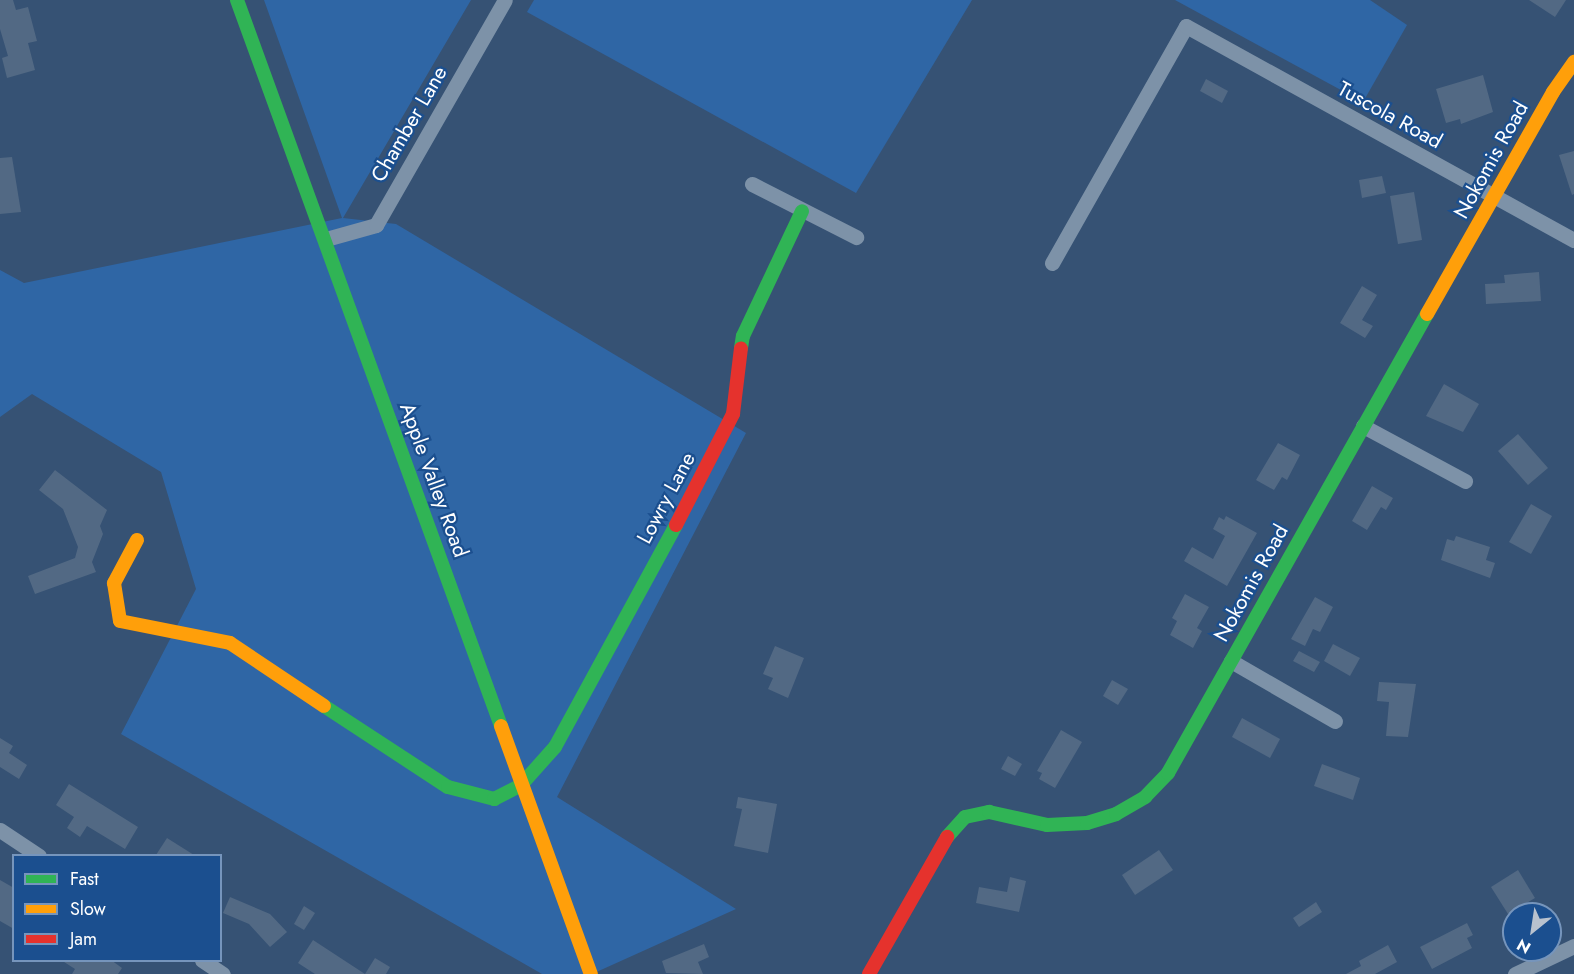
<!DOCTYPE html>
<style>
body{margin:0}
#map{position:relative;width:1574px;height:974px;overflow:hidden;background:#365274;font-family:Jost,sans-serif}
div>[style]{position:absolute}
.green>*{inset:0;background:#2f66a5}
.building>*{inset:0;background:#526984}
.street>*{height:15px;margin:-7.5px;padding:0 7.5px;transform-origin:7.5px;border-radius:7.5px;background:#7d92a8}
.fast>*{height:14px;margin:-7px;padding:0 7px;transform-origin:7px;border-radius:7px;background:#30b455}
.slow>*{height:14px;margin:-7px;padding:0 7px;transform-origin:7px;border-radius:7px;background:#ff9f0a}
.jam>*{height:14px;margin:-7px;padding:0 7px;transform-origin:7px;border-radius:7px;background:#e5322d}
span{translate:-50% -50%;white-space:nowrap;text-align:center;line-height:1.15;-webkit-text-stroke:4.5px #1b4f8f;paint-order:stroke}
.street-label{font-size:21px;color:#fff}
.legend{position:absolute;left:12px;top:854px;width:210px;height:108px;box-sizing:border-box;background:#1b4f8f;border:2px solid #7695bc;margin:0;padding:8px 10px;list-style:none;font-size:18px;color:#fff}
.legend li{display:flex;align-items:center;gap:12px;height:30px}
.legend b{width:30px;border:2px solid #7695bc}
.north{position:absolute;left:1502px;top:902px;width:60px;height:60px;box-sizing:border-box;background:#1b4f8f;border:2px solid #7695bc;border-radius:50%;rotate:210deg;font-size:16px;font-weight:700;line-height:24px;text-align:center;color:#fff}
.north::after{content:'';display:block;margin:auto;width:21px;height:27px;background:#b9c2ce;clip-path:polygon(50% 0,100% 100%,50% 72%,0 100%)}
</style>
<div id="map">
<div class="green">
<div style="clip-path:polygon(264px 0,471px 0,343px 218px,396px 224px,746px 433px,557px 797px,736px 909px,592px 974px,542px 974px,121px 734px,196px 589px,161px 472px,32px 394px,0 417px,0 270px,24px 283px,342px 218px)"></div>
<div style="clip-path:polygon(534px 0,972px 0,856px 193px,527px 12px)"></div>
<div style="clip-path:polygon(1175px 0,1370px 0,1407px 25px,1363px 102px)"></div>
</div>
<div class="building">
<div style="clip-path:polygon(0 0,13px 0,16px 10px,28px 7px,37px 41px,28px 43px,35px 70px,7px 78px,2px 58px,8px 56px,0 29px)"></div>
<div style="clip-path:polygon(1529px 0,1566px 0,1555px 17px)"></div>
<div style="clip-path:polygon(1483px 75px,1493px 112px,1461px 124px,1460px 119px,1446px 123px,1436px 89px)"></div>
<div style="clip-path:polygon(1206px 79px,1228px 91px,1222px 103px,1200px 91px)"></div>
<div style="clip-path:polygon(1574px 151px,1574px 194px,1572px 195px,1559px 155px)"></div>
<div style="clip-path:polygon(12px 157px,21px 212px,0 214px,0 158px)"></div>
<div style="clip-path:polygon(1382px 176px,1386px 193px,1362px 198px,1359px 180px)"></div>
<div style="clip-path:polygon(1414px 192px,1422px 240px,1398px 244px,1390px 196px)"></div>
<div style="clip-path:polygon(1539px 272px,1541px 301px,1486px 304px,1485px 284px,1505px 283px,1504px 275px)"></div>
<div style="clip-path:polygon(1362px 286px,1377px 295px,1362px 320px,1373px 326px,1365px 338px,1340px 323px)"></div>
<div style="clip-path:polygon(1444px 384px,1479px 404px,1463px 432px,1426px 416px)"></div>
<div style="clip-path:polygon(1518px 434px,1548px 468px,1528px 485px,1498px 451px)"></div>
<div style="clip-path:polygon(1278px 443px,1300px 455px,1287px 480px,1282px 477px,1274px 490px,1256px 480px)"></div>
<div style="clip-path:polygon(55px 470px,107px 510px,100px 526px,103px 534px,92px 562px,96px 572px,35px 594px,28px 576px,75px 558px,78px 547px,63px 509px,39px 490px)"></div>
<div style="clip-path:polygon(1372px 486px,1393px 498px,1386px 510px,1381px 507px,1367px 530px,1352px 521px)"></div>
<div style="clip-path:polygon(1531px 504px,1552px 516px,1531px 554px,1509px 542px)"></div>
<div style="clip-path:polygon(1226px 516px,1257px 533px,1227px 586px,1184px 561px,1192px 547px,1213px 559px,1225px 536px,1213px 529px,1219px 517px,1224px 520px)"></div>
<div style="clip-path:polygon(1456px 536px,1490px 547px,1486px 560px,1495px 563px,1490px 578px,1441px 560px,1447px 539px,1454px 541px)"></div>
<div style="clip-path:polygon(1185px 594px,1209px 607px,1197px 628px,1202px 631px,1193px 648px,1170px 635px,1177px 621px,1172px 618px)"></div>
<div style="clip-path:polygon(1315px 597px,1333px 607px,1320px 632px,1313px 629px,1305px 646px,1291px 639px)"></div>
<div style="clip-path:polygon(1333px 644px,1360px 658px,1350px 676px,1324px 661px)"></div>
<div style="clip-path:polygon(775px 646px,804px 658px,788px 698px,768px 689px,773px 678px,763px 674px)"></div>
<div style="clip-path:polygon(1299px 651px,1320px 662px,1314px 672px,1293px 661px)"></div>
<div style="clip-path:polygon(1112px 680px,1128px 689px,1118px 705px,1103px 696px)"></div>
<div style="clip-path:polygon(1379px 682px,1416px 684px,1408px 737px,1386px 736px,1389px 702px,1377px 701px)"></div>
<div style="clip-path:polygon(1242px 718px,1280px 739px,1270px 758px,1232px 737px)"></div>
<div style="clip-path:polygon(1061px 730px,1082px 742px,1055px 788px,1039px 779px,1042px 773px,1037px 771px)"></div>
<div style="clip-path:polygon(0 738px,13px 746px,9px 753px,27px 765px,19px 779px,0 767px)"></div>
<div style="clip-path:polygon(1008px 756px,1022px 764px,1015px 776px,1001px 769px)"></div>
<div style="clip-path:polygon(1322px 764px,1360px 778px,1353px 800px,1314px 786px)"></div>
<div style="clip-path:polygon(69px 784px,138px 827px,125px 849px,87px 826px,80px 837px,67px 828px,74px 817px,56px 805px)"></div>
<div style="clip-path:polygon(738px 797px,777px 804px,768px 853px,734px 846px,742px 809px,736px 808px)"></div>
<div style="clip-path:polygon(167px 838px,194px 855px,156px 855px)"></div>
<div style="clip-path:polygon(1159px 850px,1173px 870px,1135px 895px,1122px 875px)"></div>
<div style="clip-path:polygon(1518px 870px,1535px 898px,1508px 914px,1491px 887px)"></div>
<div style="clip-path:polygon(1010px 877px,1026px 881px,1019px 912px,976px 903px,979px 887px,1007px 892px)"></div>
<div style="clip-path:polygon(0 880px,14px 888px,14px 929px,0 921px)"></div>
<div style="clip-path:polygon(230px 897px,270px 914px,287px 932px,270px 947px,249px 924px,223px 913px)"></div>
<div style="clip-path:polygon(1316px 902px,1322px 912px,1299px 927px,1293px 918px)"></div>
<div style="clip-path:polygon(304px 906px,315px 913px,304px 930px,294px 924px)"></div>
<div style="clip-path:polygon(1467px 923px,1473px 935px,1467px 938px,1472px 948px,1432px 969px,1420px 947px)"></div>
<div style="clip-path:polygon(313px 940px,365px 974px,375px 958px,390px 967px,386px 974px,315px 974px,298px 963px)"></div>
<div style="clip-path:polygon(704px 944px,709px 957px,698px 962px,703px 974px,666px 973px,662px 961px)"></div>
<div style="clip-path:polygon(1388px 945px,1397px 962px,1375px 974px,1346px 974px,1361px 966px,1359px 961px)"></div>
<div style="clip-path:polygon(61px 960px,111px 960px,122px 968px,118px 974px,72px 974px,75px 969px)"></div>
</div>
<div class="street">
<div style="left:752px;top:184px;width:117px;rotate:27deg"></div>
<div style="left:326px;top:239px;width:52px;rotate:-15.6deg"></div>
<div style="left:376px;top:225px;width:259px;rotate:-60.2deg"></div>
<div style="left:1052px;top:263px;width:272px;rotate:-60.5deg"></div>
<div style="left:1186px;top:26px;width:443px;rotate:28.9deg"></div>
<div style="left:1363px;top:426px;width:116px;rotate:28.3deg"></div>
<div style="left:1231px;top:661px;width:120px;rotate:30deg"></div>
<div style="left:0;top:830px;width:47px;rotate:33.7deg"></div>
<div style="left:202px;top:960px;width:25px;rotate:34deg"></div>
<div style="left:1515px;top:974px;width:65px;rotate:-25.4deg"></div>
</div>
<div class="fast">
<div style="left:237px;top:0;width:773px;rotate:70.02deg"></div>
<div style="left:741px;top:348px;width:12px;rotate:-81deg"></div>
<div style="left:743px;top:336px;width:138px;rotate:-64.7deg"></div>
<div style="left:324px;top:706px;width:148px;rotate:33.2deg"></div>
<div style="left:448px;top:787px;width:48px;rotate:14.6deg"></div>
<div style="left:494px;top:799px;width:30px;rotate:-27deg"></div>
<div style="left:521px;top:785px;width:51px;rotate:-48.2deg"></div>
<div style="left:555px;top:747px;width:253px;rotate:-61.4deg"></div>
<div style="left:947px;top:837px;width:27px;rotate:-48deg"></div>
<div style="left:965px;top:817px;width:25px;rotate:-12deg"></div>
<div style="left:989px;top:812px;width:59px;rotate:12.6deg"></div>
<div style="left:1047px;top:825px;width:40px;rotate:-2.9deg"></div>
<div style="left:1087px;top:823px;width:30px;rotate:-17deg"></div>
<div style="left:1116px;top:814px;width:34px;rotate:-30deg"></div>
<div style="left:1145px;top:797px;width:33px;rotate:-46deg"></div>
<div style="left:1168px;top:773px;width:527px;rotate:-60.57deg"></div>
</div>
<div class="slow">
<div style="left:1427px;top:314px;width:255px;rotate:-60.4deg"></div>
<div style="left:1553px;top:92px;width:37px;rotate:-55deg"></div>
<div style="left:137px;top:540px;width:49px;rotate:118.1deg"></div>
<div style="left:114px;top:583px;width:38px;rotate:81deg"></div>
<div style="left:120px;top:621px;width:112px;rotate:11.3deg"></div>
<div style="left:230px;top:643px;width:113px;rotate:33.8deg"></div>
<div style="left:501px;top:726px;width:264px;rotate:70.1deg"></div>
</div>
<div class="jam">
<div style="left:676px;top:525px;width:125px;rotate:-62.8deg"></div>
<div style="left:733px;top:414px;width:66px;rotate:-83.1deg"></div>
<div style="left:869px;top:974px;width:158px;rotate:-60.3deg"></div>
</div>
<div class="street-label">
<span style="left:1390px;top:115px;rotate:29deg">Tuscola Road</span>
<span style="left:409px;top:124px;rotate:-60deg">Chamber Lane</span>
<span style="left:1491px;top:160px;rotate:-61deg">Nokomis Road</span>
<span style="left:434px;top:480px;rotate:70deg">Apple Valley Road</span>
<span style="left:666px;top:498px;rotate:-62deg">Lowry Lane</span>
<span style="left:1251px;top:583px;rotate:-61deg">Nokomis Road</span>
</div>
<ul class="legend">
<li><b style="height:8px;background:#30b455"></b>Fast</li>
<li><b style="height:8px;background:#ff9f0a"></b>Slow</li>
<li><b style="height:8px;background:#e5322d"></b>Jam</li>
</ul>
<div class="north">N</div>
</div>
